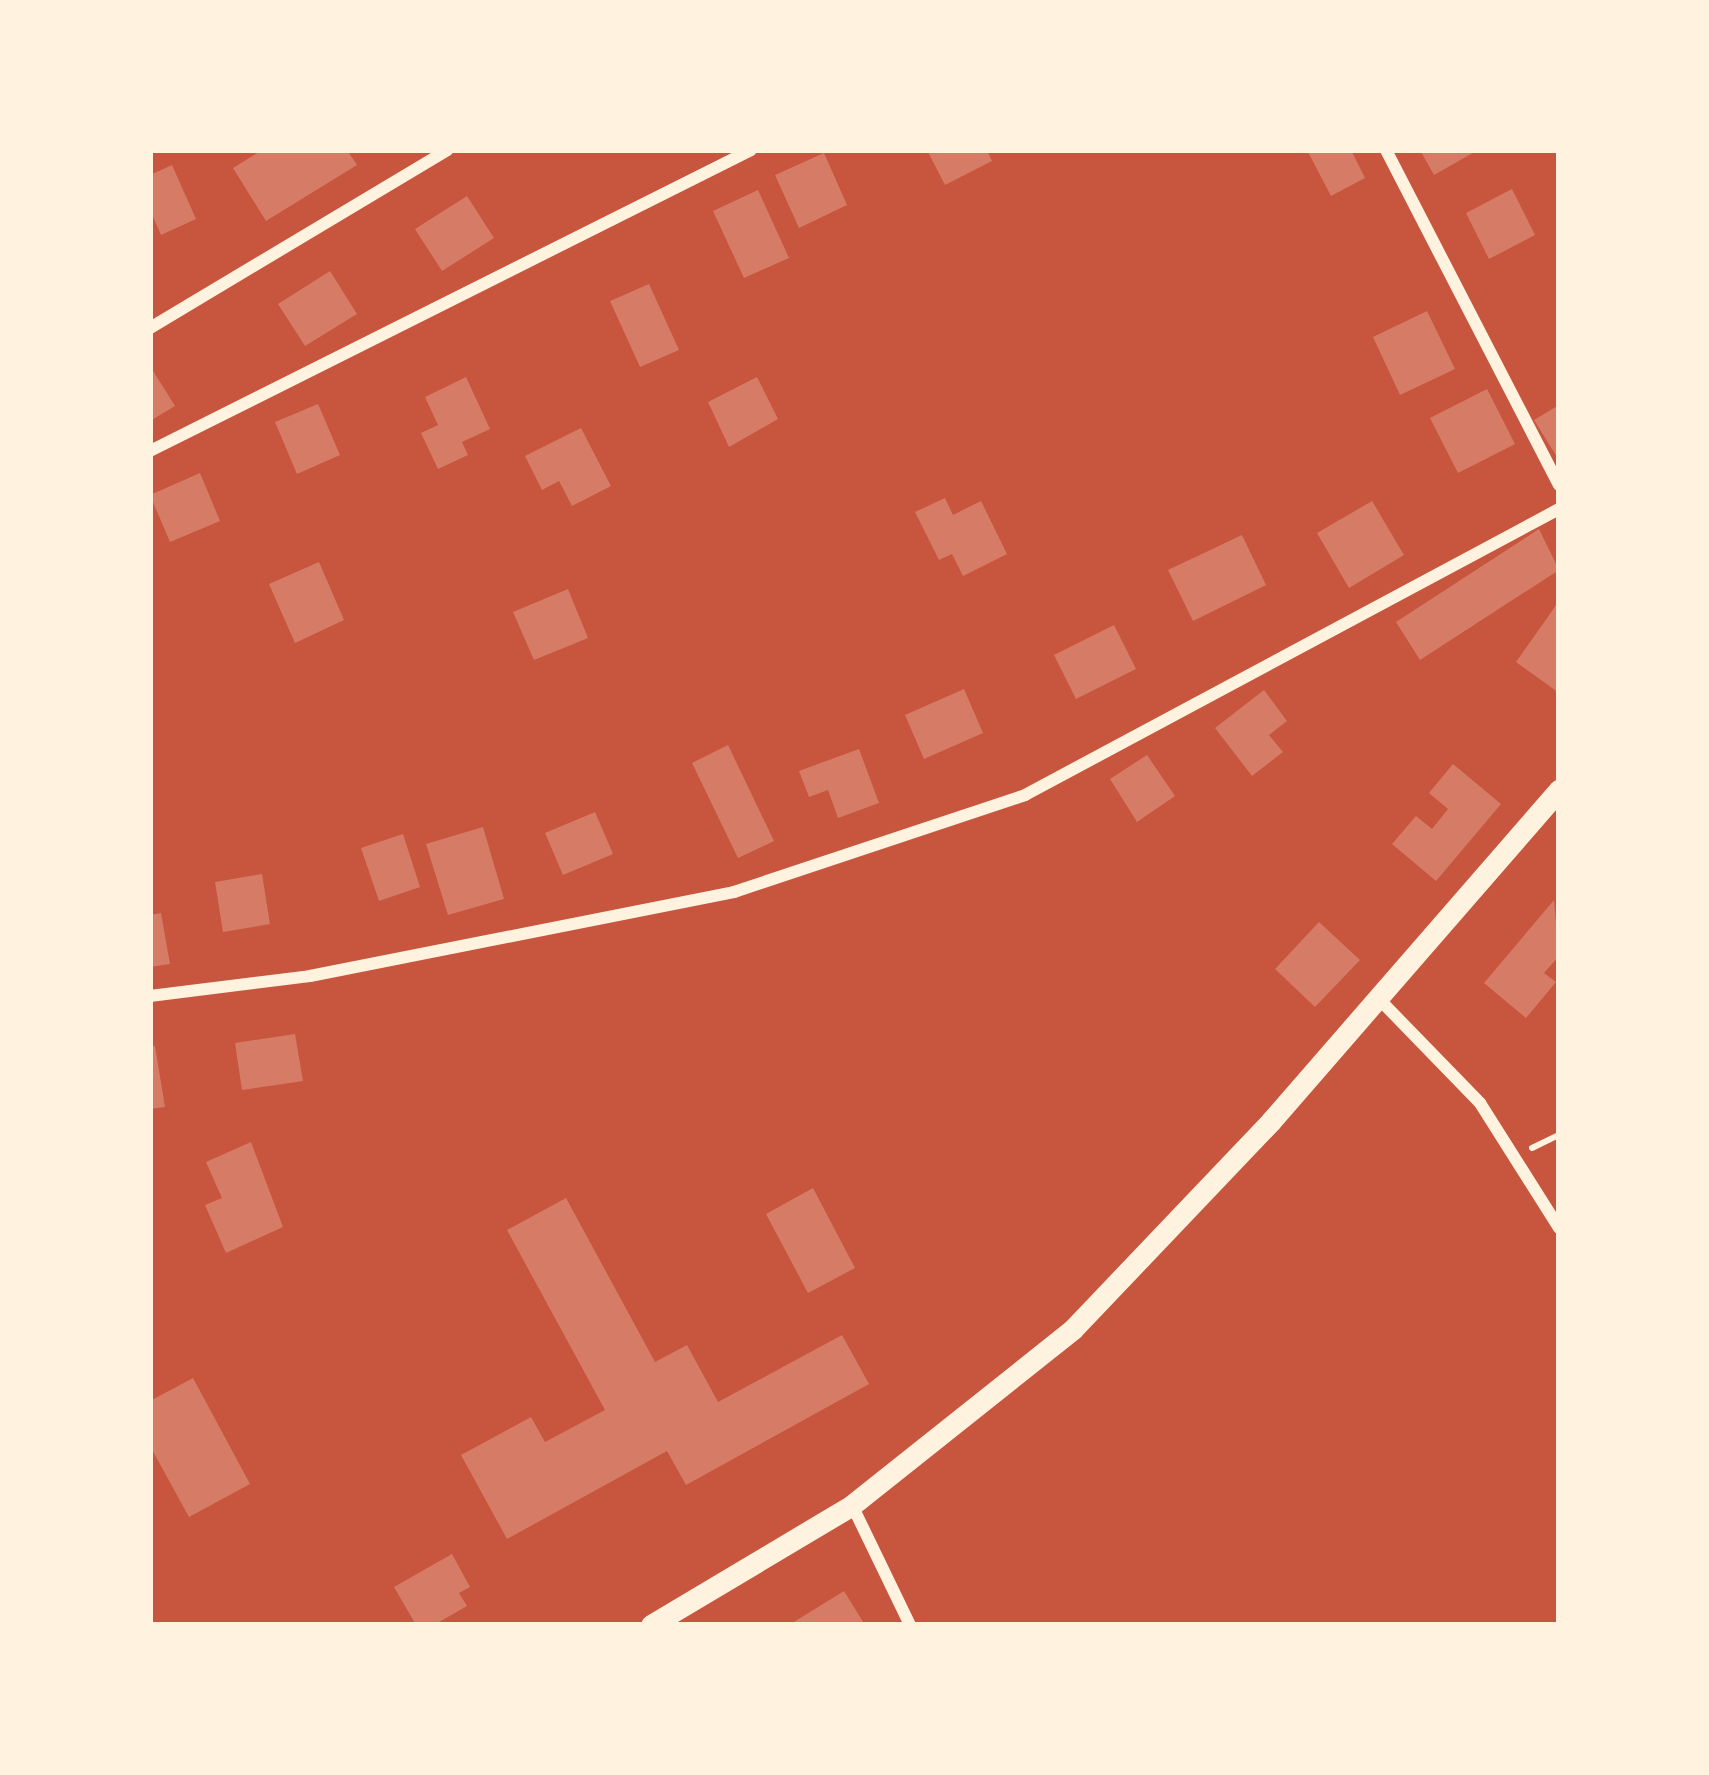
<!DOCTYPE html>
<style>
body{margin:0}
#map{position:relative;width:1709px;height:1775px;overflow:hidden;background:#c8553d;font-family:Raleway,sans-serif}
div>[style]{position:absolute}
.building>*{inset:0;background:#d67c66}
.path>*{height:6px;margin:-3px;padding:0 3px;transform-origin:3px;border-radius:3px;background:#fff3e0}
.minor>*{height:12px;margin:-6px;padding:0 6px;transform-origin:6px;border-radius:6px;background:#fff3e0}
.tertiary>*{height:21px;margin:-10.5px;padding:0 10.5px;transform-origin:10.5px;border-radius:10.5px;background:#fff3e0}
span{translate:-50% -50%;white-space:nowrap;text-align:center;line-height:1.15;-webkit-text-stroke:12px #fff3e0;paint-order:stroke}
.frame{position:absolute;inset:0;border:153px solid #fff3e0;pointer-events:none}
</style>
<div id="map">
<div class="building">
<div style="clip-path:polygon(262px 150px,347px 150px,357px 165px,266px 221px,233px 168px)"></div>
<div style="clip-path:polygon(927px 150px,987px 150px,992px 161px,945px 185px)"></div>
<div style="clip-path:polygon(1307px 150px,1351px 150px,1365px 178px,1331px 196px)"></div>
<div style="clip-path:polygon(1420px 150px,1478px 150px,1434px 175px)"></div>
<div style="clip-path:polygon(824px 153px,847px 205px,799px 228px,775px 175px)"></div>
<div style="clip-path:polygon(172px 165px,196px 219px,161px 235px,150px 210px,150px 175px)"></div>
<div style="clip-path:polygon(1512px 189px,1535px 235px,1489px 259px,1466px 213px)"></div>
<div style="clip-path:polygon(758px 190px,789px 258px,744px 278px,713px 211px)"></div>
<div style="clip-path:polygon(467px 196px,494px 238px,442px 271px,415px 229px)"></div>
<div style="clip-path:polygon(330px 271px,357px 314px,305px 346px,278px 304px)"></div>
<div style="clip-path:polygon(649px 284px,679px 350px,640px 367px,610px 301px)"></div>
<div style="clip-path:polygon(1427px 311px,1455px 369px,1400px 395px,1373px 337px)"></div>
<div style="clip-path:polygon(150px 366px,175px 406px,150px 421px)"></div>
<div style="clip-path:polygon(466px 377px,490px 429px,462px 442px,468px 455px,438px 469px,421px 433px,438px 425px,425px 397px)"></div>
<div style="clip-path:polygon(757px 377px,778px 419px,729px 447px,708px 402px)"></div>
<div style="clip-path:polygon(1487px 389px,1515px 444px,1458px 473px,1430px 418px)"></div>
<div style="clip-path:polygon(318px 404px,340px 455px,297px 474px,275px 422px)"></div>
<div style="clip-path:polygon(1559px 405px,1559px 460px,1534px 420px)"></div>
<div style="clip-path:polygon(581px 428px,611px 486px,572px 506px,559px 481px,542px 490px,525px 456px)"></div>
<div style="clip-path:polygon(200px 473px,220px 521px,170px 542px,150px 495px)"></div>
<div style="clip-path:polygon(945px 498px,953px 515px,981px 501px,1007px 554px,963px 576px,952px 554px,939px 560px,915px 512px)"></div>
<div style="clip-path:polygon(1372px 501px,1404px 555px,1349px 588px,1317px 533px)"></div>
<div style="clip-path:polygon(1539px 529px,1559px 570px,1420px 660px,1396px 622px)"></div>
<div style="clip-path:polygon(1242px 535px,1266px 585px,1193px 621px,1168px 570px)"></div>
<div style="clip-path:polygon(319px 562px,344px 620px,295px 643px,269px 584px)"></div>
<div style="clip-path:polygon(568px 589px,588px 638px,534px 660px,513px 612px)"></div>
<div style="clip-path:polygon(1559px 601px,1559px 693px,1516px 662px)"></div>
<div style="clip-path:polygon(1114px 625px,1136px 669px,1076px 699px,1054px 655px)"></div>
<div style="clip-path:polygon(964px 689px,983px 733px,924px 759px,905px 715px)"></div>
<div style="clip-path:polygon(1264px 690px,1287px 721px,1269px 735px,1283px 752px,1252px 776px,1215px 728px)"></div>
<div style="clip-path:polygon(728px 745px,774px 841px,738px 858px,692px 763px)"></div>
<div style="clip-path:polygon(859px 749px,879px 803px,838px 818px,828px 790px,809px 797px,799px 771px)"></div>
<div style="clip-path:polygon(1147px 755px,1175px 796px,1137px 822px,1110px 779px)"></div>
<div style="clip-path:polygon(1453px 764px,1501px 804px,1436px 881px,1392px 844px,1416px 816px,1432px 829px,1448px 809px,1429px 793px)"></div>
<div style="clip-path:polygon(595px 812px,613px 854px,563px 875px,545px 833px)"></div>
<div style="clip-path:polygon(483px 827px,504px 899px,448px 915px,426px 844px)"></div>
<div style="clip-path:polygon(403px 834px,420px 887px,379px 901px,361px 848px)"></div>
<div style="clip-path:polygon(262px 874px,270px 924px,223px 932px,215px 882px)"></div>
<div style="clip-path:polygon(1554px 900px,1559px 956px,1544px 973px,1556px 982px,1526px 1018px,1484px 983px)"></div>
<div style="clip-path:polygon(161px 913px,170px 964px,150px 967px,150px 915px)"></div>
<div style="clip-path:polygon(1319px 922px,1360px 960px,1315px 1007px,1275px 969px)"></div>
<div style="clip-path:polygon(295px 1034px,303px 1081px,242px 1090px,235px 1043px)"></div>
<div style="clip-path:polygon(155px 1046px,165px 1107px,150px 1109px,150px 1047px)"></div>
<div style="clip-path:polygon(251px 1142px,283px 1227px,226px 1253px,205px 1205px,222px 1198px,206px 1162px)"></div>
<div style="clip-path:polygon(813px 1188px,855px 1268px,808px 1293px,766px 1214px)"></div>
<div style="clip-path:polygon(566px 1198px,655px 1362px,687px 1345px,718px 1402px,842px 1335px,869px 1384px,686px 1485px,667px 1451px,507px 1539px,461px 1455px,531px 1417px,545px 1442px,605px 1410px,507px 1230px)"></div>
<div style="clip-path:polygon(193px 1378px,250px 1484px,189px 1517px,150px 1446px,150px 1401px)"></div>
<div style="clip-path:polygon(452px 1554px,470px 1587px,459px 1593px,467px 1606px,434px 1625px,416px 1625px,394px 1587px)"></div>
<div style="clip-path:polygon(844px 1591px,865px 1625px,789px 1625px)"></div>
</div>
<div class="path">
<div style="left:1532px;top:1148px;width:30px;rotate:-26deg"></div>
</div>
<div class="minor">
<div style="left:1386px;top:150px;width:377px;rotate:62.7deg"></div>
<div style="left:150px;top:328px;width:347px;rotate:-30.9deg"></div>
<div style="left:150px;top:451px;width:672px;rotate:-26.6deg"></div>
<div style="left:150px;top:996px;width:161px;rotate:-7.1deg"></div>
<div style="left:310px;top:976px;width:432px;rotate:-11.2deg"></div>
<div style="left:734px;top:892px;width:307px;rotate:-18.4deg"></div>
<div style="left:1025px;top:795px;width:606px;rotate:-28.17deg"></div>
<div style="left:1379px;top:999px;width:145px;rotate:45.8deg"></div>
<div style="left:1480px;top:1103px;width:148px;rotate:57.7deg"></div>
<div style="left:852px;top:1505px;width:133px;rotate:64.2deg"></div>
</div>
<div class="tertiary">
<div style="left:651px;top:1625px;width:234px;rotate:-30.8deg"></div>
<div style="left:852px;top:1505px;width:283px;rotate:-38.5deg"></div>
<div style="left:1073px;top:1329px;width:287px;rotate:-46.4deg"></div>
<div style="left:1271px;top:1121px;width:439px;rotate:-49deg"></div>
</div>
<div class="frame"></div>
</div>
